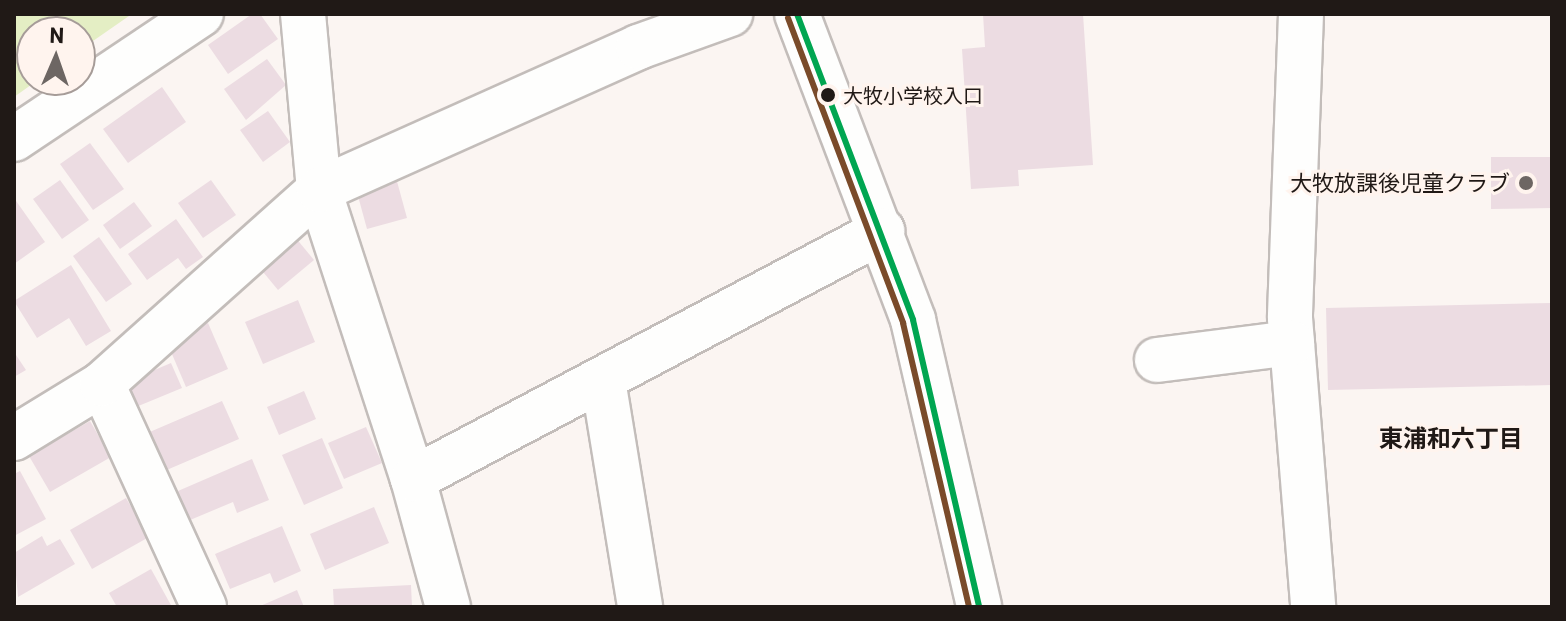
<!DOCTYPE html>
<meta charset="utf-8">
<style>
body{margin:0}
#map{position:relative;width:1566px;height:621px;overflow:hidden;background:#fbf5f2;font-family:Barlow,"Noto Sans JP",sans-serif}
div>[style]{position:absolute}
.green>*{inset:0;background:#e4eec4}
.building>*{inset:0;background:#ecdce2}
.roads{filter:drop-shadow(2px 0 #c3bdba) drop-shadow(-2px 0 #c3bdba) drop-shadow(0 2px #c3bdba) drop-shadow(0 -2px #c3bdba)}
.minor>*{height:44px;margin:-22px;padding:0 22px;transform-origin:22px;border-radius:22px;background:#fefefd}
.bus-1>*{height:6px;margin:-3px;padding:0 3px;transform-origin:3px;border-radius:3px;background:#00a651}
.bus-2>*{height:6px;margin:-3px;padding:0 3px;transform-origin:3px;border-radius:3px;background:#7a4b2a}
.dots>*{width:22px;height:22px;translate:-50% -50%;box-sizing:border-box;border:4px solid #fff4ee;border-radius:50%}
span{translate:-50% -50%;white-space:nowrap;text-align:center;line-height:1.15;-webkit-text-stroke:6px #fff4ee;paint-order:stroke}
.bus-label{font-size:20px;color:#201916}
.left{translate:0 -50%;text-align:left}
.poi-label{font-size:22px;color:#201916}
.right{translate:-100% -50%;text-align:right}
.neighbourhood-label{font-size:24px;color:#201916;font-weight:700}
.frame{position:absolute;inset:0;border:16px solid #201916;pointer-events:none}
.north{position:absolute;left:16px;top:16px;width:80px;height:80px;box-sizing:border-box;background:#fff4ee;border:2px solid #a69c98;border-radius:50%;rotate:2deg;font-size:22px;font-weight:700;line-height:32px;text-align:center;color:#201916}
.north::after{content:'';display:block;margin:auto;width:28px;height:36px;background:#6d6663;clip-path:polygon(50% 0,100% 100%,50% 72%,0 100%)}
</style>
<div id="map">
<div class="green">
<div style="clip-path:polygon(14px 14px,128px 14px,129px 16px,80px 50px,80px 32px,32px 32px,32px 80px,38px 80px,14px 97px)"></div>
</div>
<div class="building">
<div style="clip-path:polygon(252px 14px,260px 14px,278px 39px,228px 74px,208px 45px)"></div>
<div style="clip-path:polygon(983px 14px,1083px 14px,1093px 165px,1018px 170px,1019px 186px,971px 189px,962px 49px,985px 47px)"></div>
<div style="clip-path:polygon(267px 59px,286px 85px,246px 120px,224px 89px)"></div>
<div style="clip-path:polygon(162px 87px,186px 122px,128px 163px,103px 129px)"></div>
<div style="clip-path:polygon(268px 111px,290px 142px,263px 162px,240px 130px)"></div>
<div style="clip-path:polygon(90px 143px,124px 189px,93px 210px,60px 164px)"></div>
<div style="clip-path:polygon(1491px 157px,1552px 157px,1552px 208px,1491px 209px)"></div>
<div style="clip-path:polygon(395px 174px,407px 218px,367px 229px,355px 185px)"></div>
<div style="clip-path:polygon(60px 180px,89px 220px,62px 239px,33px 199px)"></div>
<div style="clip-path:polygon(211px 180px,236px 215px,203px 238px,178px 203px)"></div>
<div style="clip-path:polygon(14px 198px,45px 242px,14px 264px)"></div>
<div style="clip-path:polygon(134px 202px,152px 226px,120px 249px,103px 225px)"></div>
<div style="clip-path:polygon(176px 219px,203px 257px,186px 269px,178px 258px,147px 280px,128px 254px)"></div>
<div style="clip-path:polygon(290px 231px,314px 260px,278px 290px,254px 261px)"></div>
<div style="clip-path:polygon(99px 237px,132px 284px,106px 302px,73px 256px)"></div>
<div style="clip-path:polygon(71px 265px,111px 331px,86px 346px,69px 318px,37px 338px,14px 301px)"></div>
<div style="clip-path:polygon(298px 300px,315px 342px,263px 364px,245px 322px)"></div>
<div style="clip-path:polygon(1552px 303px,1552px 385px,1328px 390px,1326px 308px)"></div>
<div style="clip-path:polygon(208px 323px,228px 369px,186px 387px,166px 340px)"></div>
<div style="clip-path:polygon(14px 352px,26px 370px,14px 377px)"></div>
<div style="clip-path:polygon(171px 363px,182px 388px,136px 407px,126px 382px)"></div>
<div style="clip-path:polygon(304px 391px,316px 419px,279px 435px,267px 407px)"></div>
<div style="clip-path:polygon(222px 401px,239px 439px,162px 472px,145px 434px)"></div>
<div style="clip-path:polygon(90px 421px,111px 457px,50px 492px,29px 456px)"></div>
<div style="clip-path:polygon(366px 427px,382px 463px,344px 479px,328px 443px)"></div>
<div style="clip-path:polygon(322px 438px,343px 488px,304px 505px,282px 455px)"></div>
<div style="clip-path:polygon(252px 459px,269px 500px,237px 513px,233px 502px,183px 523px,171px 494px)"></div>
<div style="clip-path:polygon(20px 471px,46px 519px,14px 536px,14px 474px)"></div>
<div style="clip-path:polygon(126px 498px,149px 537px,92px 569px,70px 530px)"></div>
<div style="clip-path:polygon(374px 507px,389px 543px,325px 570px,310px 534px)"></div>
<div style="clip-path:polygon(282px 526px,301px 571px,274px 583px,270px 573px,230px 589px,215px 554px)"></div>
<div style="clip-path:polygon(42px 536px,47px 546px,60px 539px,75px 564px,18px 597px,14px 553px)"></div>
<div style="clip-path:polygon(151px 569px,172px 607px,117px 607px,109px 593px)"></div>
<div style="clip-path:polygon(411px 585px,412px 607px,334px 607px,333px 589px)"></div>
<div style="clip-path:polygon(297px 590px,304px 607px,258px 607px)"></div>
</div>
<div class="roads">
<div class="minor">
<div style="left:303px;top:14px;width:177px;rotate:84.8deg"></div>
<div style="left:319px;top:190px;width:304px;rotate:72deg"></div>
<div style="left:413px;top:479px;width:133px;rotate:74.7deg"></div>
<div style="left:797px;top:14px;width:327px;rotate:69.2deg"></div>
<div style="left:913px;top:320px;width:294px;rotate:77deg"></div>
<div style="left:1301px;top:14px;width:304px;rotate:92.1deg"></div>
<div style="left:1290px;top:318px;width:290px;rotate:85.4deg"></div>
<div style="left:14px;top:139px;width:225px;rotate:-33.8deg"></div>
<div style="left:1157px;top:360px;width:136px;rotate:-7.2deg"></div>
<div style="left:603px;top:380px;width:230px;rotate:80.7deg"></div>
<div style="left:102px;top:384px;width:245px;rotate:65.4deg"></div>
<div style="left:14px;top:438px;width:103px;rotate:-31.5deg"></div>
<div style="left:102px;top:384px;width:291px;rotate:-41.8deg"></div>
<div style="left:319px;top:190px;width:350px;rotate:-24.1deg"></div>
<div style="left:638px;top:47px;width:98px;rotate:-19.7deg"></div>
<div style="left:413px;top:479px;width:531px;rotate:-27.87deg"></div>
</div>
</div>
<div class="bus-1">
<div style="left:797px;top:14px;width:327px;rotate:69.2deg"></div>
<div style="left:913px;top:320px;width:294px;rotate:77deg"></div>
</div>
<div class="bus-2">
<div style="left:788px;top:18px;width:326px;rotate:69.3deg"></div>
<div style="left:903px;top:323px;width:292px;rotate:76.9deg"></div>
</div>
<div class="dots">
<div style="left:828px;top:95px;background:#201916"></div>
<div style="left:1526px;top:183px;background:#6d6663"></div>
</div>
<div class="bus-label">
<span class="left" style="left:843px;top:95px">大牧小学校入口</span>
</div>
<div class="poi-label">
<span class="right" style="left:1510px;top:183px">大牧放課後児童クラブ</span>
</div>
<div class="neighbourhood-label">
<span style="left:1451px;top:438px">東浦和六丁目</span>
</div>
<div class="frame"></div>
<div class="north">N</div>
</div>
